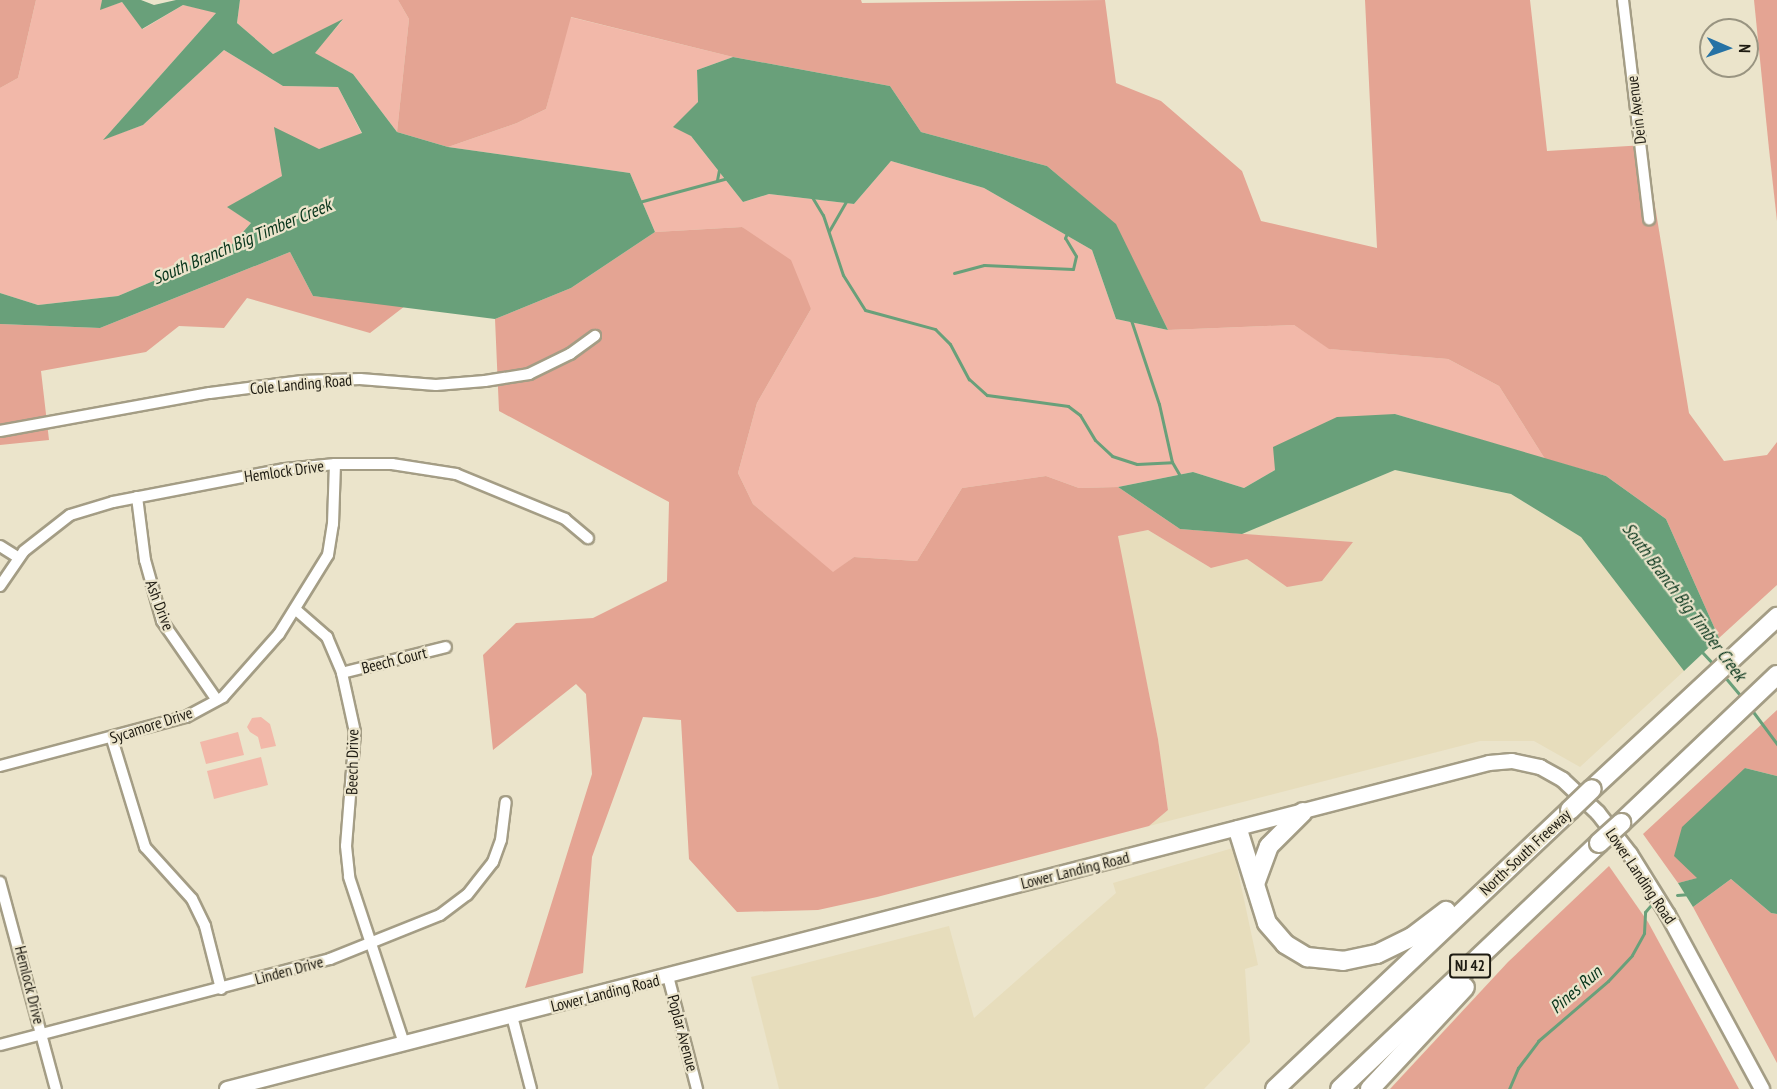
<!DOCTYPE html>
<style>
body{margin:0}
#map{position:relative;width:1777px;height:1089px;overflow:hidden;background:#ebe4cb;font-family:"PT Sans Narrow",sans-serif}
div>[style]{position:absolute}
.built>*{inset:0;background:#e7ddbc}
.green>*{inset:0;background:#f2b8a9}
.forest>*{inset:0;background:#e4a493}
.water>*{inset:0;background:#69a07a}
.stream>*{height:3px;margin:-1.5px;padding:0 1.5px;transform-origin:1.5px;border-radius:1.5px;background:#69a07a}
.roads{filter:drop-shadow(2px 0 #a49d85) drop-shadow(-2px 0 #a49d85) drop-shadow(0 2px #a49d85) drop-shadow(0 -2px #a49d85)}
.minor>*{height:10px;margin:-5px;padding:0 5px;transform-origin:5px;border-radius:5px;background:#fff}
.secondary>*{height:14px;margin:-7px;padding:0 7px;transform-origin:7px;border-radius:7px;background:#fff}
.motorway>*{height:18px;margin:-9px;padding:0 9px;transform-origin:9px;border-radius:9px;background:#fff}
.bridges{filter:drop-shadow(2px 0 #a49d85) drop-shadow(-2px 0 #a49d85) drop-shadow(0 2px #a49d85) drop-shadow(0 -2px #a49d85)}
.motorway-bridge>*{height:18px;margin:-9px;padding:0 9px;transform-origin:9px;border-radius:9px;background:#fff}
span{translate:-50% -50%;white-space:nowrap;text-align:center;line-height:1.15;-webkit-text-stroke:4.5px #ebe4cb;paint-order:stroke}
.shield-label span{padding:2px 4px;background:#ebe4cb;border:2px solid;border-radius:4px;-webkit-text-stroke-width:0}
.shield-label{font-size:15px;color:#1e1b12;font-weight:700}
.street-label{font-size:16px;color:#1e1b12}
.water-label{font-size:18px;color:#08351b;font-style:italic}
.north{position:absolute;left:1699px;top:18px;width:60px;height:60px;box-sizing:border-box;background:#ebe4cb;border:2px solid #999481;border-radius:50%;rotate:92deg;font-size:16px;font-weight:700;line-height:24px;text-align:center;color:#1e1b12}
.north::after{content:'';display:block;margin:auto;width:21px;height:27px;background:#2672a5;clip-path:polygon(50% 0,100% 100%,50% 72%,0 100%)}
</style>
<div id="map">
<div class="built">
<div style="clip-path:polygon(1395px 470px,1511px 494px,1581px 537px,1684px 671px,1580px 767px,1534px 741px,1480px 741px,1149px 826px,1168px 810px,1158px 739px,1117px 536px,1148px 530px,1211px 568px,1247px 559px,1288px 587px,1352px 542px,1242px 534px)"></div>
<div style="clip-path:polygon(1233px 848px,1258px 965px,1245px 969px,1250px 1042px,1204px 1089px,779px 1089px,751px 977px,949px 926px,974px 1018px,1116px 893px,1113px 883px)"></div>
</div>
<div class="green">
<div style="clip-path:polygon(36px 0,102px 0,101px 9px,122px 2px,143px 29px,183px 5px,217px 12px,104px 139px,143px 125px,224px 50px,283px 86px,338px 87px,362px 134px,319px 149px,282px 176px,228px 207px,251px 223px,227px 250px,118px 296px,38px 305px,0 293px,0 88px,18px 78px)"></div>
<div style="clip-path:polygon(240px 0,398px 0,409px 19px,397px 132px,353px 74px,314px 53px,342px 21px,273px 54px,237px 23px)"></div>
<div style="clip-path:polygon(570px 17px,733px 57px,697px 70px,698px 102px,691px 136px,743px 202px,769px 194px,854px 204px,891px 161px,984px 188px,1092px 250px,1116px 319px,1168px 330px,1294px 325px,1330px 349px,1448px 359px,1499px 386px,1545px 459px,1395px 414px,1275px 470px,1244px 488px,1193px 472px,1118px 487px,1079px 488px,1046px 476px,962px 488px,917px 561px,854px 557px,833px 573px,753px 504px,738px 473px,757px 403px,811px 309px,742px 227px,655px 232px,630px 173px,448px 147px,517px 123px,546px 109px)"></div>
<div style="clip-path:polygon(261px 717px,270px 724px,276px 746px,261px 749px,258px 737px,250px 732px,247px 727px,252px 718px)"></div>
<div style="clip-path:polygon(238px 732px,244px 755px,206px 764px,200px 742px)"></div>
<div style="clip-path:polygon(261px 757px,268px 785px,214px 799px,207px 771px)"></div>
</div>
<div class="forest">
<div style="clip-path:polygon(0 0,36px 0,18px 78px,0 88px)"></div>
<div style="clip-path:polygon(398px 0,861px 0,862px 3px,1105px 0,1116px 83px,1161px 101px,1242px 171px,1261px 221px,1377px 248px,1365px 0,1530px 0,1547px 151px,1645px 145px,1689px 413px,1724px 461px,1767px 455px,1777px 442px,1777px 585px,1719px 638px,1666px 519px,1606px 476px,1545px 459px,1499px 386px,1448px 359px,1329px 349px,1294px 325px,1168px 330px,1115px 224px,1047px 166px,921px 132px,890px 86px,733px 57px,571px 17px,546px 109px,517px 123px,448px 147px,397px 132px,409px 19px)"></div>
<div style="clip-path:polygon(1754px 0,1777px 0,1777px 221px,1769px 149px)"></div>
<div style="clip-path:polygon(742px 227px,791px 260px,811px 309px,757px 403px,738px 473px,753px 504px,833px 572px,854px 557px,917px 561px,962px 488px,1046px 476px,1079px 488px,1118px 487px,1180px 529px,1353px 542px,1322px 581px,1287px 587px,1247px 559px,1211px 568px,1148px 530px,1118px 536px,1158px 739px,1168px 810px,1149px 826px,877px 897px,818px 910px,737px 912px,689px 859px,681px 720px,643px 717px,592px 857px,583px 973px,525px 988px,592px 774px,586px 694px,576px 684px,493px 750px,483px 655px,516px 623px,593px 618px,667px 581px,669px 502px,499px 411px,495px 319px,571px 288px,655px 232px)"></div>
<div style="clip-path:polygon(290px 252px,313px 296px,405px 306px,370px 333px,247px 298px,224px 328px,179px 326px,146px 352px,41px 371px,49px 440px,0 445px,0 324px,100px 328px)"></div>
<div style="clip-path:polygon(1777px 710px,1777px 776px,1745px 768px,1698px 878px,1678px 883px,1643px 834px)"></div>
<div style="clip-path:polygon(1609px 866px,1648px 922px,1739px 1089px,1390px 1089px,1508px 962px)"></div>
<div style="clip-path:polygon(1731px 879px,1771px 913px,1777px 914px,1777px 1063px,1693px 907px)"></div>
</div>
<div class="water">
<div style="clip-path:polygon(102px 0,141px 0,154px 5px,176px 0,240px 0,237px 23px,273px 54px,343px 19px,315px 53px,353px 74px,397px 132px,448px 147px,630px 173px,655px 232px,571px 288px,495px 319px,313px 296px,290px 252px,100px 328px,0 324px,0 293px,38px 305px,118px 296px,227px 250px,251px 223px,227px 207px,282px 176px,274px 127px,319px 149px,362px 133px,338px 87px,283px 86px,224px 50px,143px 125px,103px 140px,216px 13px,183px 5px,142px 29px,122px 2px,100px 10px)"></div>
<div style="clip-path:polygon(733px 57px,890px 86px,921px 132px,1047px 166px,1116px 224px,1168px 330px,1116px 319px,1092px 250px,984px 188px,891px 161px,854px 204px,769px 194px,743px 202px,691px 136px,673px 127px,698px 102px,697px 70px)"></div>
<div style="clip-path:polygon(1395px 414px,1606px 476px,1666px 519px,1719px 638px,1684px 671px,1581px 537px,1511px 494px,1395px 470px,1242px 534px,1180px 529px,1118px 487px,1193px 472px,1244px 488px,1275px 470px,1273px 447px,1337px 417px)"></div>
<div style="clip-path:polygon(1745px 768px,1777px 776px,1777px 914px,1771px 913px,1731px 879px,1693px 907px,1678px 883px,1697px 878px,1674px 856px,1682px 827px)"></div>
</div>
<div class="stream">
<div style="left:717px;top:180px;width:10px;rotate:-79deg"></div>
<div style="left:812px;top:197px;width:21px;rotate:59deg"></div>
<div style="left:823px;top:215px;width:63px;rotate:71.6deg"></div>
<div style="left:843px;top:275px;width:41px;rotate:57.8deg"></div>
<div style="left:865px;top:310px;width:73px;rotate:15.2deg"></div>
<div style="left:935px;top:329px;width:21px;rotate:45deg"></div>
<div style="left:950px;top:344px;width:40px;rotate:62deg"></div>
<div style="left:969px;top:379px;width:24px;rotate:42deg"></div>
<div style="left:987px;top:395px;width:82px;rotate:7.7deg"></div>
<div style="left:1068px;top:406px;width:15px;rotate:37deg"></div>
<div style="left:1080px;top:415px;width:29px;rotate:59deg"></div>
<div style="left:1095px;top:440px;width:23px;rotate:43deg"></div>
<div style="left:1112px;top:456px;width:26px;rotate:18deg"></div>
<div style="left:1137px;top:464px;width:35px;rotate:-3deg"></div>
<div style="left:639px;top:202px;width:92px;rotate:-15.1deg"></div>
<div style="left:829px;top:231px;width:34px;rotate:-60deg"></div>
<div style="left:954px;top:273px;width:31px;rotate:-15deg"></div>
<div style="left:984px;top:265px;width:89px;rotate:2.6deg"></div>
<div style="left:1073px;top:269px;width:13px;rotate:-77deg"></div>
<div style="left:1076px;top:256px;width:21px;rotate:-121deg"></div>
<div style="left:1065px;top:238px;width:5px;rotate:-68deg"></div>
<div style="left:1131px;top:320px;width:89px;rotate:71.6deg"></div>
<div style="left:1159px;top:404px;width:59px;rotate:77.4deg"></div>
<div style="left:1172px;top:462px;width:16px;rotate:60deg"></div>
<div style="left:1702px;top:652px;width:21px;rotate:47deg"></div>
<div style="left:1724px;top:676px;width:30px;rotate:50deg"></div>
<div style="left:1751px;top:709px;width:44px;rotate:53.4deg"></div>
<div style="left:1677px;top:895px;width:13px;rotate:-4deg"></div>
<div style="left:1509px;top:1089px;width:23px;rotate:-67deg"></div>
<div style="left:1518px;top:1068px;width:34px;rotate:-53deg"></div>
<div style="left:1538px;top:1041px;width:92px;rotate:-40.6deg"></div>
<div style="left:1608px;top:981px;width:35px;rotate:-47deg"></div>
<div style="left:1632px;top:955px;width:25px;rotate:-61deg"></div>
<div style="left:1644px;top:933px;width:21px;rotate:-87deg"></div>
<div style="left:1645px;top:912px;width:8px;rotate:-50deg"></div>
</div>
<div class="roads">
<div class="minor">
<div style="left:1623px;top:0;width:221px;rotate:83.2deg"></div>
<div style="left:0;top:431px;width:213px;rotate:-10.3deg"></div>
<div style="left:210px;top:393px;width:93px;rotate:-7.4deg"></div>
<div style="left:302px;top:381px;width:58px;rotate:-2deg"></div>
<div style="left:360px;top:379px;width:76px;rotate:4.5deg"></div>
<div style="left:436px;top:385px;width:49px;rotate:-4.7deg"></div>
<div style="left:485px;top:381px;width:45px;rotate:-9deg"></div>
<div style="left:529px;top:374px;width:46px;rotate:-26deg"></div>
<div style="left:570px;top:354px;width:31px;rotate:-36deg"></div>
<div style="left:137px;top:497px;width:64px;rotate:82.8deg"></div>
<div style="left:145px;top:560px;width:63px;rotate:74.4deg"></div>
<div style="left:162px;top:621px;width:96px;rotate:55.2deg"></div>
<div style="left:0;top:546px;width:22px;rotate:32deg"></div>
<div style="left:0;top:586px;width:42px;rotate:-55.6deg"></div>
<div style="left:24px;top:551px;width:58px;rotate:-38deg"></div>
<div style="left:70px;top:515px;width:45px;rotate:-16.8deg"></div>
<div style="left:113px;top:502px;width:175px;rotate:-10.9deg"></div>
<div style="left:285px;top:469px;width:50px;rotate:-5.7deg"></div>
<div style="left:335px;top:464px;width:57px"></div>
<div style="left:392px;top:464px;width:65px;rotate:8.9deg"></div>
<div style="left:456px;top:474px;width:118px;rotate:22.4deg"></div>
<div style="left:565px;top:519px;width:30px;rotate:40deg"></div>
<div style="left:295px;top:609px;width:43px;rotate:41.2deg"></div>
<div style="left:327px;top:637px;width:39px;rotate:67deg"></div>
<div style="left:342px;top:673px;width:60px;rotate:77.6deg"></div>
<div style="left:355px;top:732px;width:114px;rotate:94.5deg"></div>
<div style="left:346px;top:846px;width:31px;rotate:84deg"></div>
<div style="left:349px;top:877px;width:175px;rotate:71.7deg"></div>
<div style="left:342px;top:673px;width:107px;rotate:-14deg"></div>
<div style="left:112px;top:739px;width:113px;rotate:73deg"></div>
<div style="left:145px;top:847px;width:70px;rotate:47.9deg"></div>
<div style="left:192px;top:899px;width:30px;rotate:64deg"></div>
<div style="left:205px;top:926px;width:65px;rotate:75.7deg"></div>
<div style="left:0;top:766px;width:192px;rotate:-14.8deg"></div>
<div style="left:186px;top:717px;width:42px;rotate:-28.4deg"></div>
<div style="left:223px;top:697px;width:84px;rotate:-48.4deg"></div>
<div style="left:279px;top:634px;width:93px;rotate:-58.2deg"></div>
<div style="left:328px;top:555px;width:31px;rotate:-81deg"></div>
<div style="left:333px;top:524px;width:60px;rotate:-88.1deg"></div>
<div style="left:0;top:882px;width:214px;rotate:74.9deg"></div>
<div style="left:668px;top:976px;width:117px;rotate:75.6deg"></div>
<div style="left:512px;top:1016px;width:75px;rotate:75.4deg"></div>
<div style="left:0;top:1045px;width:341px;rotate:-14.6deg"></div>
<div style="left:330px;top:959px;width:118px;rotate:-21.8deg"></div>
<div style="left:440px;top:915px;width:34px;rotate:-37deg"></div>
<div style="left:467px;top:895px;width:42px;rotate:-51.8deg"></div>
<div style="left:493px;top:862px;width:23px;rotate:-70deg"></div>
<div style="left:501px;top:840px;width:38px;rotate:-83deg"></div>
</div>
<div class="secondary">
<div style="left:227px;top:1089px;width:1303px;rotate:-14.48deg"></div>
<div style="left:1489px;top:763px;width:23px;rotate:-5deg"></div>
<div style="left:1512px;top:761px;width:29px;rotate:12deg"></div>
<div style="left:1540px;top:767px;width:26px;rotate:29deg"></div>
<div style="left:1563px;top:780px;width:48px;rotate:43.3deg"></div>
<div style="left:1598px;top:813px;width:52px;rotate:52deg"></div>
<div style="left:1630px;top:854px;width:72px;rotate:58.1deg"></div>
<div style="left:1668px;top:915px;width:198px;rotate:61.6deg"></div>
</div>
<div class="motorway">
<div style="left:1592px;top:789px;width:253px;rotate:-42.9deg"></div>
<div style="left:1621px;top:823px;width:215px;rotate:-43.5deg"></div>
<div style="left:1238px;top:830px;width:97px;rotate:72.7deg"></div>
<div style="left:1267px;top:923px;width:28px;rotate:49deg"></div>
<div style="left:1285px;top:944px;width:26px;rotate:31deg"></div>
<div style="left:1307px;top:957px;width:36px;rotate:6deg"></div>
<div style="left:1343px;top:961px;width:35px;rotate:-12deg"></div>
<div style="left:1377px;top:954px;width:39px;rotate:-26deg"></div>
<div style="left:1412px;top:937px;width:43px;rotate:-37.4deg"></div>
<div style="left:1255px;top:884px;width:40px;rotate:-69.8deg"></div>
<div style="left:1269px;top:846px;width:48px;rotate:-45deg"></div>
<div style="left:1275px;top:1089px;width:406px;rotate:-43.4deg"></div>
<div style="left:1340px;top:1089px;width:357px;rotate:-43.5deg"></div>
<div style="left:1370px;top:1089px;width:139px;rotate:-47deg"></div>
</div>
</div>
<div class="bridges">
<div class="motorway-bridge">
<div style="left:1570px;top:810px;width:30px;rotate:-44deg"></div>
<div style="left:1599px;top:843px;width:30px;rotate:-42deg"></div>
</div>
</div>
<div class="shield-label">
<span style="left:1470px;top:966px">NJ 42</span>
</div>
<div class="street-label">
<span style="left:1636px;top:110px;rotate:-97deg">Dein Avenue</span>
<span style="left:301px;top:384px;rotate:-5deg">Cole Landing Road</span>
<span style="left:284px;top:471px;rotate:-8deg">Hemlock Drive</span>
<span style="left:160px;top:605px;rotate:69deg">Ash Drive</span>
<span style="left:394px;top:660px;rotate:-14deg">Beech Court</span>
<span style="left:151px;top:725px;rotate:-18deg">Sycamore Drive</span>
<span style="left:352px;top:762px;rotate:-89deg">Beech Drive</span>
<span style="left:1525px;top:852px;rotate:-43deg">North-South Freeway</span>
<span style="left:1075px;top:870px;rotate:-14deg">Lower Landing Road</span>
<span style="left:1641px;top:876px;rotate:56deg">Lower Landing Road</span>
<span style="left:289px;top:970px;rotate:-15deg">Linden Drive</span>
<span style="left:30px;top:985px;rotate:76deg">Hemlock Drive</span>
<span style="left:605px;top:993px;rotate:-14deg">Lower Landing Road</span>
<span style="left:683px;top:1033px;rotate:75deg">Poplar Avenue</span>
</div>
<div class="water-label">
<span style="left:242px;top:242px;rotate:-23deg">South Branch Big Timber Creek</span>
<span style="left:1684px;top:602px;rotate:53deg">South Branch Big Timber Creek</span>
<span style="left:1576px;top:990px;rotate:-41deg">Pines Run</span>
</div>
<div class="north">N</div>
</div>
